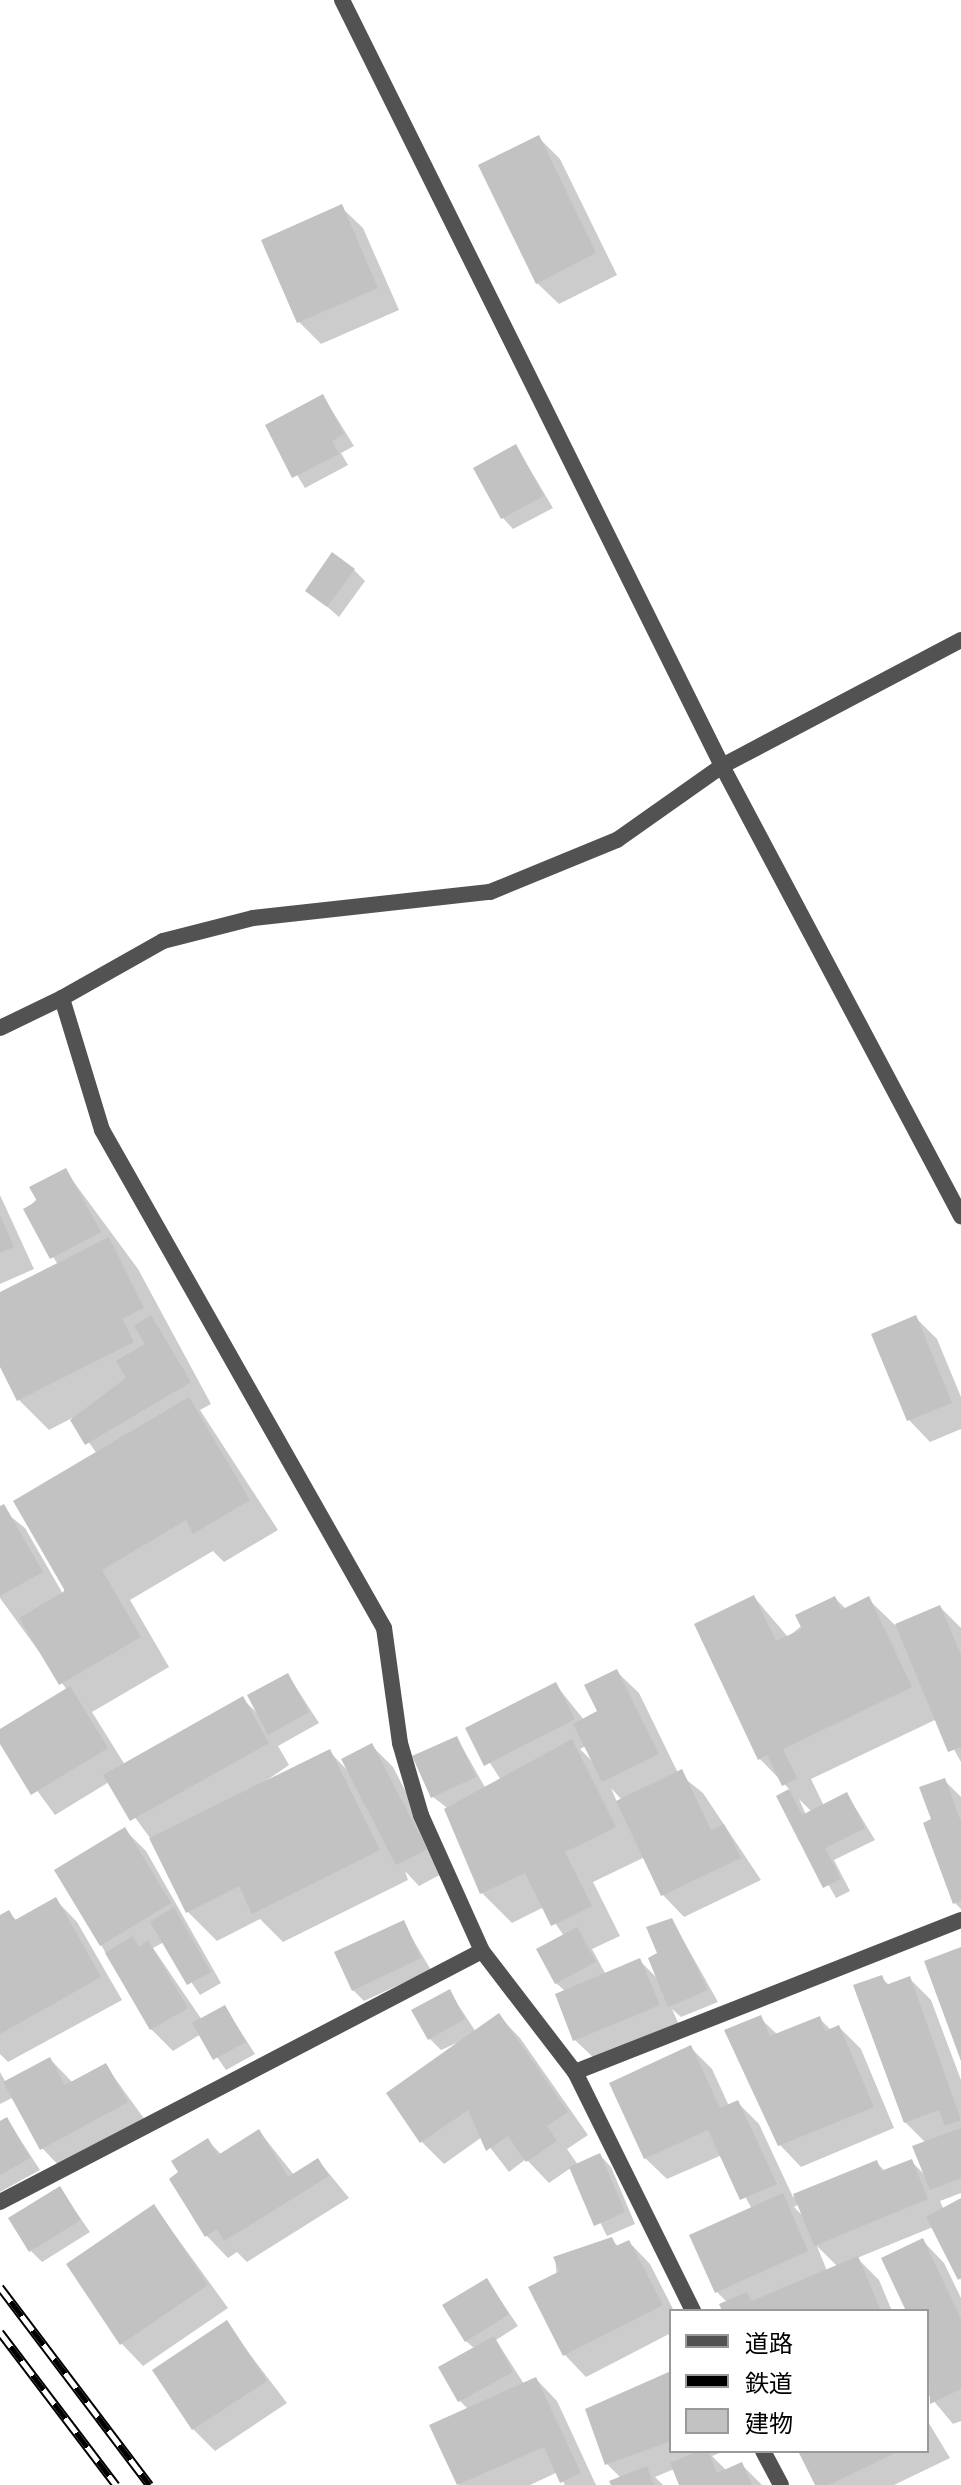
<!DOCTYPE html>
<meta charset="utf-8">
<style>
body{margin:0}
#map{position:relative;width:961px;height:2485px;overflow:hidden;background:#fff;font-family:Karla,"Noto Sans JP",sans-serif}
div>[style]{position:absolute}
.shadow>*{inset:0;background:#0003}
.building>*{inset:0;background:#c2c2c2}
.street>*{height:16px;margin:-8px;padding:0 8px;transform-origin:8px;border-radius:8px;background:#525252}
.rail>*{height:9px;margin-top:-4.5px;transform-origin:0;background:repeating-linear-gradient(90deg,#fff 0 18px,#000 0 36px);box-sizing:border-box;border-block:2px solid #000}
span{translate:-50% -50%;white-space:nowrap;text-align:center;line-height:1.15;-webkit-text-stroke:7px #fff;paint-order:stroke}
.legend{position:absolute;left:669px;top:2309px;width:260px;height:144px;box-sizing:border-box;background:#fff;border:2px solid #999;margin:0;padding:10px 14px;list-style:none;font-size:24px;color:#000}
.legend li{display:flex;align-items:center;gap:16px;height:40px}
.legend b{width:40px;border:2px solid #999}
</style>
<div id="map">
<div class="shadow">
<div style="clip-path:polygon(538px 137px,560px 159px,617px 275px,559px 304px,537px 283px)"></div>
<div style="clip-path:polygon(341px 207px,363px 228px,399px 310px,321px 344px,299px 322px)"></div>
<div style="clip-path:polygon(323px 396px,354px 446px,341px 453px,348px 465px,305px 488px,267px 426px)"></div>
<div style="clip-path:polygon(516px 446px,553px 508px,513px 529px,502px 517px)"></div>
<div style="clip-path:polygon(354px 570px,365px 581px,339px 617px,308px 590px)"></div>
<div style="clip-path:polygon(65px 1170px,138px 1269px,211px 1404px,200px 1410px,278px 1530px,224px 1562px,213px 1551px,130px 1600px,169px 1667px,92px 1712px,125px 1765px,242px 1698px,258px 1714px,288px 1675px,319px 1723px,278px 1746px,289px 1765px,257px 1787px,329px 1751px,347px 1770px,372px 1746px,393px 1767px,447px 1871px,419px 1886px,405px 1871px,408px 1880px,283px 1942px,260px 1919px,217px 1941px,188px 1912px,153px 1842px,109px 1782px,55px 1815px,0 1740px,0 1731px,67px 1690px,0 1598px,0 1508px,25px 1528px,63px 1594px,97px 1454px,72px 1418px,49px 1430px,19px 1400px,0 1363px,0 1294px,58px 1265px,26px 1210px)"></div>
<div style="clip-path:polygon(0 1195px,34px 1269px,0 1284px)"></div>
<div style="clip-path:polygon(915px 1317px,937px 1339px,961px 1397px,961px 1429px,930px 1442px,909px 1420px)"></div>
<div style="clip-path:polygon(evenodd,754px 1597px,788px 1637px,835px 1598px,846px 1609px,868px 1599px,896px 1626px,940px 1607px,961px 1628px,961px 1762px,937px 1719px,811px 1779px,824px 1806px,847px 1794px,875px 1840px,834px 1860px,850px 1891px,836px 1898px,779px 1797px,790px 1790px,760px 1759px,696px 1625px,754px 1597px,799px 1799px,812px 1812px,806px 1815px,799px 1799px)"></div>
<div style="clip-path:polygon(evenodd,617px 1672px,639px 1693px,678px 1773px,703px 1793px,761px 1880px,684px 1917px,663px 1895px,645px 1857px,593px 1882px,620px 1936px,592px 1949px,606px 1975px,640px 1961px,659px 1980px,672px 1920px,718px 2002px,681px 2017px,672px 2009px,680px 2027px,597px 2061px,575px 2040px,565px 1991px,556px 1983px,564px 1936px,544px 1907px,512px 1923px,482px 1893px,446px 1807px,433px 1797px,457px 1738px,486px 1789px,501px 1780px,468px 1729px,556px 1685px,584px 1720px,600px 1712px,617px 1672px,586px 1746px,594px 1763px,580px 1749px,586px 1746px,617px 1672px,611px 1788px,622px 1800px,617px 1802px,611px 1788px)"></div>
<div style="clip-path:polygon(945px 1781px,961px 1797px,961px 1909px,954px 1902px)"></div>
<div style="clip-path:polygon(125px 1830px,146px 1851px,221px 1983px,200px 1995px,164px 1942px,153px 1948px,202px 2020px,225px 2007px,255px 2054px,226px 2070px,201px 2034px,173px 2051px,151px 2029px,101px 1945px)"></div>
<div style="clip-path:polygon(56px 1900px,77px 1922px,122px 2000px,8px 2062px,0 2054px,0 1918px,9px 1913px,17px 1921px)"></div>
<div style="clip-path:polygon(403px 1923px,431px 1970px,364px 2001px,353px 1990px)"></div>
<div style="clip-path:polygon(evenodd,881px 1977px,890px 1986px,909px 1978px,931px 2000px,961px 2080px,961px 2193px,940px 2201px,944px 2210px,961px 2201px,961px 2280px,933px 2227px,857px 2258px,879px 2280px,892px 2311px,725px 2311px,727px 2302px,717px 2292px,752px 2209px,722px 2155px,667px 2179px,645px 2158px,691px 2048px,712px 2069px,729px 2106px,737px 2102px,759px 2124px,793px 2197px,876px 2162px,885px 2171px,911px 2161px,926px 2176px,926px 2143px,905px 2122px,881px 1977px,799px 2204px,804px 2217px,794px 2207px,799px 2204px,881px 1977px,817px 2246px,838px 2267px,827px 2271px,817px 2246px)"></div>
<div style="clip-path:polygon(449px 1991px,476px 2032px,499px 2016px,520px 2038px,588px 2135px,567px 2149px,578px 2165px,600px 2155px,611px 2167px,635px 2224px,607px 2236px,572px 2167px,549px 2183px,526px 2159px,509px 2172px,482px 2137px,444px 2164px,422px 2142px,389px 2093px,468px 2038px,441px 2050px,429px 2038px)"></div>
<div style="clip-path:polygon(760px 2018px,778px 2035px,819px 2018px,831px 2030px,839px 2027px,861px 2049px,894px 2128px,801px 2167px,780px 2145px)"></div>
<div style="clip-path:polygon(50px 2059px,73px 2083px,106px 2066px,148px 2124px,63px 2170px,42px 2148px,14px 2097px,0 2104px,0 2072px,6px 2083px)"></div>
<div style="clip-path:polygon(7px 2119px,40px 2170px,0 2192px,0 2123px)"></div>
<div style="clip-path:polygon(259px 2131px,294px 2175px,318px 2160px,349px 2198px,247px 2262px,237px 2252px,228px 2258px,207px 2236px,172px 2179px,208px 2141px,222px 2155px)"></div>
<div style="clip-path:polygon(60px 2189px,90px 2232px,42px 2262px,31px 2251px)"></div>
<div style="clip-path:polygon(154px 2206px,228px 2308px,143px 2366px,122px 2344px)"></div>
<div style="clip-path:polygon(612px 2240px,619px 2247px,629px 2242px,650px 2264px,674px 2311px,671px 2333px,586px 2377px,565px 2355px,555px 2258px)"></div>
<div style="clip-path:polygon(923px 2241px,944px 2263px,961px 2298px,961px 2421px,953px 2424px,927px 2393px,927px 2311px,908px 2311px)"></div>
<div style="clip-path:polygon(487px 2280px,518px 2326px,496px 2340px,524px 2384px,536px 2379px,557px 2401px,596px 2485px,565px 2485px,558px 2472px,530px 2485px,459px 2485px,431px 2426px,468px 2409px,460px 2401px,475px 2349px,466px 2341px)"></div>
<div style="clip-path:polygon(226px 2323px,287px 2403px,215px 2451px,193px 2429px)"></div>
<div style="clip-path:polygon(671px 2374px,671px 2451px,725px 2451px,712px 2456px,727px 2471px,742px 2465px,762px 2485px,681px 2485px,674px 2469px,655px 2477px,663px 2485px,613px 2485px,621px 2478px,607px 2464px,588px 2410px)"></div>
<div style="clip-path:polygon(927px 2420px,950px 2458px,894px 2485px,817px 2485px,800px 2451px,927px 2451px)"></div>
</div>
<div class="building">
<div style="clip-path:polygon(539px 135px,596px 253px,536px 284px,478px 165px)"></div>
<div style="clip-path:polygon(342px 204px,378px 288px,297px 323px,261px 240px)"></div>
<div style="clip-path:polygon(323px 394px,344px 434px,332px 441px,339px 454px,292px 478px,265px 425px)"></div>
<div style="clip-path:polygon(516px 444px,544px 496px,501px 519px,473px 468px)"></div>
<div style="clip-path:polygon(332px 552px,355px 569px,327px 607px,305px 591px)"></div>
<div style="clip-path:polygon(66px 1168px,101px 1232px,50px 1259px,23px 1209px,37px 1201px,29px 1187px)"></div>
<div style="clip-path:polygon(0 1215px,14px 1247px,0 1253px)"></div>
<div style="clip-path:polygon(109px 1237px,144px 1308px,122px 1319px,134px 1342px,17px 1401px,0 1367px,0 1292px)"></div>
<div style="clip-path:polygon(151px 1315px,191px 1382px,85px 1445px,70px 1420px,126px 1378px,116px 1361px,145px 1344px,134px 1326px)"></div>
<div style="clip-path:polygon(916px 1315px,952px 1403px,907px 1421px,871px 1334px)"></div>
<div style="clip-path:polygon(189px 1397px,250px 1500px,193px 1534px,186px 1520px,102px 1570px,141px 1637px,59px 1685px,19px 1618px,65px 1591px,13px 1501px)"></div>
<div style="clip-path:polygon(4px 1504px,43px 1572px,0 1596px,0 1506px)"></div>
<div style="clip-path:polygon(754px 1595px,776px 1641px,802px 1629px,795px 1615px,835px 1596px,841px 1610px,869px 1596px,912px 1687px,783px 1749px,797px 1778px,782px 1786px,767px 1755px,758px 1760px,694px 1624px)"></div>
<div style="clip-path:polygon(940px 1605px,961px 1655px,961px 1747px,948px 1752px,895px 1624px)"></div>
<div style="clip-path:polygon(617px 1669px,659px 1754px,602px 1782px,573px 1724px,597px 1711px,584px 1685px)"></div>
<div style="clip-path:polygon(288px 1673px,309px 1712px,268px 1735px,247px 1695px)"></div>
<div style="clip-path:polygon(556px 1682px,575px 1719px,484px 1766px,465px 1728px)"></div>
<div style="clip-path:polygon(70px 1686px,108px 1748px,31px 1795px,0 1744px,0 1729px)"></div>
<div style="clip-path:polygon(243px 1696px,269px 1743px,130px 1821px,103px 1775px)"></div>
<div style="clip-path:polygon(457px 1736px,476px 1777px,431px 1798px,412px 1756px)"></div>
<div style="clip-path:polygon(572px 1739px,616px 1827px,565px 1852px,592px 1906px,551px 1926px,525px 1873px,480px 1894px,444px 1809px)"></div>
<div style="clip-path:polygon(372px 1743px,427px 1849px,396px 1865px,341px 1759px)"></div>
<div style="clip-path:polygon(330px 1749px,380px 1850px,252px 1914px,239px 1886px,186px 1913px,149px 1838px)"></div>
<div style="clip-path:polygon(682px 1769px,711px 1830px,724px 1824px,741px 1858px,661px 1896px,616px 1801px)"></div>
<div style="clip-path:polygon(945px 1778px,961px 1822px,961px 1901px,953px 1904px,923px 1823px,931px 1819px,919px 1787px)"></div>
<div style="clip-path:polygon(789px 1789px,802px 1815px,847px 1792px,865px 1828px,825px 1848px,841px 1879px,823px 1888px,776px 1796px)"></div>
<div style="clip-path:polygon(125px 1827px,171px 1903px,100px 1946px,54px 1870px)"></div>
<div style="clip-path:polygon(56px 1897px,101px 1977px,0 2034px,0 1915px,9px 1910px,15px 1920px)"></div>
<div style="clip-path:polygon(174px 1907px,211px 1972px,187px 1985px,150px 1922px)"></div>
<div style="clip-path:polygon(672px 1918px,708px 1990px,668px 2007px,648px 1958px,657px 1953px,646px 1927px)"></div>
<div style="clip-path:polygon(404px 1920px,421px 1958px,352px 1991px,334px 1952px)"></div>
<div style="clip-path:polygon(577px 1927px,596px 1962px,555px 1984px,536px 1949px)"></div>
<div style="clip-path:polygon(133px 1936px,139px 1947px,148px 1940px,188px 2008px,150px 2030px,105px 1953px)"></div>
<div style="clip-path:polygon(961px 1947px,961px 2061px,924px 1961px)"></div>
<div style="clip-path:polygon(640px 1958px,660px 2005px,573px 2041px,555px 1994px)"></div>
<div style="clip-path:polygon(882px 1975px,886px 1985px,910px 1976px,961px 2120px,945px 2126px,939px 2110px,904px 2123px,853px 1985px)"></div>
<div style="clip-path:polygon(450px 1989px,465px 2019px,428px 2040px,411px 2010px)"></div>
<div style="clip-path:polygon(225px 2005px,246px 2042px,213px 2060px,192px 2023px)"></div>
<div style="clip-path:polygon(499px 2013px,568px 2112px,547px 2126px,557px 2141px,526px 2162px,508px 2136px,486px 2151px,468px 2110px,420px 2143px,386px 2093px)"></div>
<div style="clip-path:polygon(761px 2015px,770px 2036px,820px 2016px,825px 2031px,839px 2025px,874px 2107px,778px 2146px,724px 2030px)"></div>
<div style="clip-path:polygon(691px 2045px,720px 2108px,738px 2100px,777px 2184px,740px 2200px,708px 2130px,644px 2159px,609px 2083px)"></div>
<div style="clip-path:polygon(50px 2057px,65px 2085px,106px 2063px,128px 2102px,40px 2150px,3px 2082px)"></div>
<div style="clip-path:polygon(7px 2117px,30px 2158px,0 2175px,0 2121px)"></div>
<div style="clip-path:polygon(961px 2128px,961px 2178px,930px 2190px,912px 2146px)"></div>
<div style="clip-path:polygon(259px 2129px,288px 2177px,318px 2158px,329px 2176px,224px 2241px,217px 2229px,205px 2237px,169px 2179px,178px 2172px,171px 2161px,208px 2138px,218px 2155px)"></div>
<div style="clip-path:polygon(600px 2153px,625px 2212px,594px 2226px,569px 2167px)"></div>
<div style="clip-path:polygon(912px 2159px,928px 2199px,814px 2246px,793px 2194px,877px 2160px,881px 2171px)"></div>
<div style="clip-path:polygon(60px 2186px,81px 2220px,29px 2252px,8px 2218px)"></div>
<div style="clip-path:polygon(783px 2193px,808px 2251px,715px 2293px,689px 2235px)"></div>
<div style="clip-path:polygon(961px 2198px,961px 2278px,958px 2280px,926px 2217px)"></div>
<div style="clip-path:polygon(154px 2204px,208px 2285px,120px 2345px,66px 2264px)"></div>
<div style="clip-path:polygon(612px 2237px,616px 2246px,629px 2240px,663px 2305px,563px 2356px,528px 2287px,560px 2271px,553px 2257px)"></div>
<div style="clip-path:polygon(923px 2238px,961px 2319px,961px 2389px,930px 2404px,927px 2311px,906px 2311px,881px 2258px)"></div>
<div style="clip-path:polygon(858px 2256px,881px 2311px,722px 2311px,719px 2304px,747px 2292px,752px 2301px)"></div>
<div style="clip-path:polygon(487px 2278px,509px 2314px,465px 2342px,442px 2305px)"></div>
<div style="clip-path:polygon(227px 2320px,267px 2381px,192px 2430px,152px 2370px)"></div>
<div style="clip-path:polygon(494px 2336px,513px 2372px,458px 2402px,438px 2367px)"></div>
<div style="clip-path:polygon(671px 2371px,671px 2441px,605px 2465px,585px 2409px)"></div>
<div style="clip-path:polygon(536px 2377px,581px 2473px,560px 2483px,544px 2447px,457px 2485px,429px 2425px)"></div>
<div style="clip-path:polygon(699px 2451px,708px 2451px,717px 2473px,742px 2462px,752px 2485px,679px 2485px,670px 2463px)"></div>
<div style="clip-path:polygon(798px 2451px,899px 2451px,829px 2485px,815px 2485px)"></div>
<div style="clip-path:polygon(647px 2466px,654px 2485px,611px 2485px,609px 2481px)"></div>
</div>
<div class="street">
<div style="left:342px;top:0;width:855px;rotate:63.61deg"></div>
<div style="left:722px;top:766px;width:510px;rotate:62.03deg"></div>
<div style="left:0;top:1028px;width:69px;rotate:-25.8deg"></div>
<div style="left:482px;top:1951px;width:149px;rotate:-114.2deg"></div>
<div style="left:421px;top:1815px;width:75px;rotate:-106.3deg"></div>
<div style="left:400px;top:1743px;width:116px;rotate:-97.9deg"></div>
<div style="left:384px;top:1628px;width:572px;rotate:-119.52deg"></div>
<div style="left:102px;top:1130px;width:138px;rotate:-106.9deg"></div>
<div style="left:62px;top:998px;width:116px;rotate:-29.4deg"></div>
<div style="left:163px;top:941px;width:93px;rotate:-14.3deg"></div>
<div style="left:253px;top:918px;width:238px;rotate:-6.3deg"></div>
<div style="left:490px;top:892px;width:137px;rotate:-22.3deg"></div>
<div style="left:617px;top:840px;width:128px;rotate:-35.2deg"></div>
<div style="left:722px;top:766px;width:270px;rotate:-27.8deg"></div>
<div style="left:575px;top:2072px;width:267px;rotate:63.7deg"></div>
<div style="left:0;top:2202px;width:543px;rotate:-27.51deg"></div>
<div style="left:482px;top:1951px;width:153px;rotate:52.5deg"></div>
<div style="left:575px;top:2072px;width:415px;rotate:-21.5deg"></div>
<div style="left:763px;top:2451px;width:38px;rotate:62deg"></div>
</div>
<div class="rail">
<div style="left:0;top:2287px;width:248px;rotate:52.9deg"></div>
<div style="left:0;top:2332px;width:192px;rotate:52.8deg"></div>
</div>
<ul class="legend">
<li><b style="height:10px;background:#525252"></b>道路</li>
<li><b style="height:10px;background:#000"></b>鉄道</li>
<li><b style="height:22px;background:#c2c2c2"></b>建物</li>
</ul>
</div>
